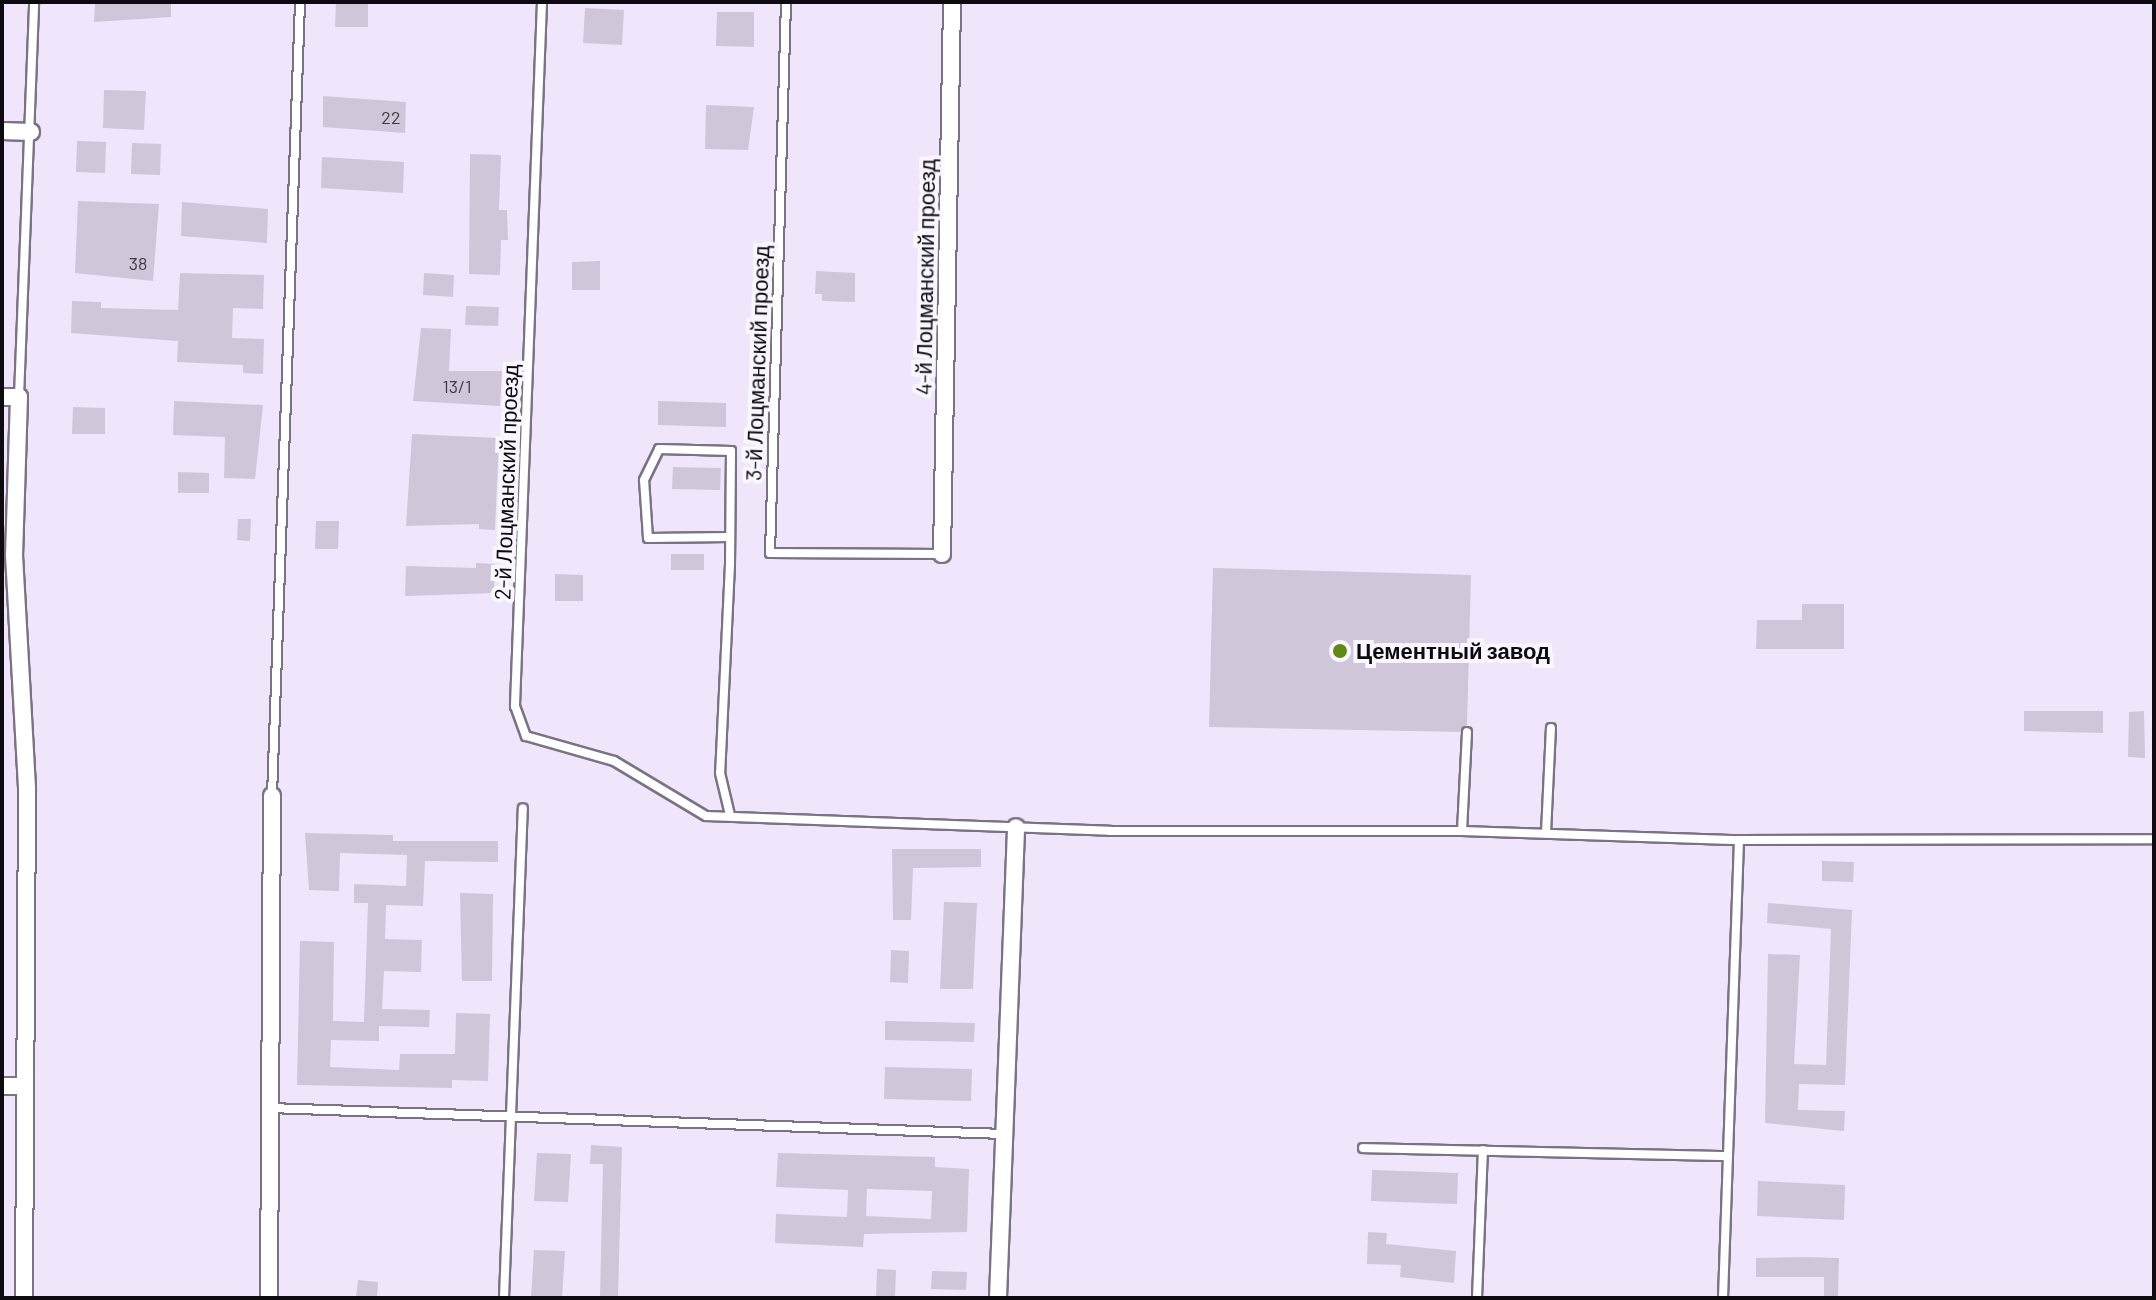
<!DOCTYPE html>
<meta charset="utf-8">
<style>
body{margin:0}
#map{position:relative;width:2156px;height:1300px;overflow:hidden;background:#f0e6fb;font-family:Barlow,sans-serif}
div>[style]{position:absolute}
.building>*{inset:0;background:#d0c6da}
.roads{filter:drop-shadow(2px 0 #7b7284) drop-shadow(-2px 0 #7b7284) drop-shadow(0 2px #7b7284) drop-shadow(0 -2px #7b7284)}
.service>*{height:8px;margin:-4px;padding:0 4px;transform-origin:4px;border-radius:4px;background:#fff}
.minor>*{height:16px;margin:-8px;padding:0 8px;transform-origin:8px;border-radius:8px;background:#fff}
.dots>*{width:22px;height:22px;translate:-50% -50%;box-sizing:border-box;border:4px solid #faf6fe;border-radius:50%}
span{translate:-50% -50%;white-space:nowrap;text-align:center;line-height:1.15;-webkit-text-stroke:8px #faf6fe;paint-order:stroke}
.number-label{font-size:18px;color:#3e3942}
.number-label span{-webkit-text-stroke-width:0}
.street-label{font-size:22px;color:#0d0a10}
.poi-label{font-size:22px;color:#0d0a10;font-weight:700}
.left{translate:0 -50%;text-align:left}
.frame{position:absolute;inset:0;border:4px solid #0d0a10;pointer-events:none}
</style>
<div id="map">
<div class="building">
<div style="clip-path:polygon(95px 2px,171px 2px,171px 17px,94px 22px)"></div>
<div style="clip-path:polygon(336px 2px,368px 2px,368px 27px,335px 27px)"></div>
<div style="clip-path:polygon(585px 8px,624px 10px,622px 45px,583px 43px)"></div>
<div style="clip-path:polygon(717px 12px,754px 12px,754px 47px,716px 46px)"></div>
<div style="clip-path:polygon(104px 90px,146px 91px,144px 130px,103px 128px)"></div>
<div style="clip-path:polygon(323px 96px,406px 102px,405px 133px,323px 127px)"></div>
<div style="clip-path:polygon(706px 105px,754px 107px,748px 150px,705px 149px)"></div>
<div style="clip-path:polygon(77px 141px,106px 142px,105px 173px,76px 172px)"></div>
<div style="clip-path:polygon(132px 143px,161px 144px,160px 175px,131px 174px)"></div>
<div style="clip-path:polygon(470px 154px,501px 155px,499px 210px,507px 210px,508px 240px,501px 240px,500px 275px,469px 274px)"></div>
<div style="clip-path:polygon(322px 157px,404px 162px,403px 193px,321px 188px)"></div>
<div style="clip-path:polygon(78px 201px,159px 204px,153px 281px,75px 273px)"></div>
<div style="clip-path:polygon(182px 202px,268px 209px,267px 243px,181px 236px)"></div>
<div style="clip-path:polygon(600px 261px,600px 290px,572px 290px,572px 262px)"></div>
<div style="clip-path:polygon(816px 271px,855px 273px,855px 302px,822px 301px,822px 294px,815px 294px)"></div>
<div style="clip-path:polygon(180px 273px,264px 275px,263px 309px,233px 308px,232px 338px,264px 339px,263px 374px,243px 373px,243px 365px,177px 362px,178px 341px,71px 333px,72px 301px,101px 302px,101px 308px,178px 310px)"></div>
<div style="clip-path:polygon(424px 273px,454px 275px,453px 297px,423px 295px)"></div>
<div style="clip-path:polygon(466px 306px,499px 307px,498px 326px,465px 325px)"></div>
<div style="clip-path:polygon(421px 328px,451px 329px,449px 371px,502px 371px,500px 406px,413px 401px)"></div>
<div style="clip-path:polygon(174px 401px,263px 405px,255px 479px,224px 478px,225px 437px,173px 435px)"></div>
<div style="clip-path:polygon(658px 401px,726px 403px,726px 427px,658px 425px)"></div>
<div style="clip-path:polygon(73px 407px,105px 408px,105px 434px,72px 434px)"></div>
<div style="clip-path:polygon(412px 434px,499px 438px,495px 530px,479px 529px,479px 524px,406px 526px)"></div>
<div style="clip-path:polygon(673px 467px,721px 468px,720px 490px,672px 489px)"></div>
<div style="clip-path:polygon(178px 472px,209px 473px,209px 493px,178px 493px)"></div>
<div style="clip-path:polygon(238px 519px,251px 519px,250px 541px,237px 540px)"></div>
<div style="clip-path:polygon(316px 521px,339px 521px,338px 549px,315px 549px)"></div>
<div style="clip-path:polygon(671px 554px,704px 554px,704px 570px,671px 570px)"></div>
<div style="clip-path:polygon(476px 563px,495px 564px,494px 593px,405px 596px,406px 566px,476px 568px)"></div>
<div style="clip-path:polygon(1213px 568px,1471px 575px,1467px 725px,1460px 732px,1209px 727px)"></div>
<div style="clip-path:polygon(555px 574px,583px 575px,583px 601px,555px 601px)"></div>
<div style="clip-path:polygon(1802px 604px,1844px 604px,1844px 649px,1756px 649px,1757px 620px,1802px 620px)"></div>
<div style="clip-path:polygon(2024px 711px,2103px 711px,2103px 733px,2024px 731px)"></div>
<div style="clip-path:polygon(2144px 711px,2145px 758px,2128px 757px,2129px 712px)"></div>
<div style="clip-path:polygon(305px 833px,393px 835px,393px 841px,498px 841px,498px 862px,425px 861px,423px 906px,386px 905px,385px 939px,422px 940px,421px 972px,384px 971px,382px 1009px,430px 1010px,429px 1027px,379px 1026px,379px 1041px,331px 1040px,330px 1067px,399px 1070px,400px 1054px,455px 1054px,456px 1013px,490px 1014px,488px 1081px,452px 1080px,452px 1088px,297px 1085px,300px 941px,334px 942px,333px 1021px,364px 1022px,368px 903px,354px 903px,354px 884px,406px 886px,407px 855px,340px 853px,339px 891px,309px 890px)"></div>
<div style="clip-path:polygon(892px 849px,981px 849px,981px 867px,913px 868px,911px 920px,893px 920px)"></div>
<div style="clip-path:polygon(1822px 861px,1854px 862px,1853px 882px,1822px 881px)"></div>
<div style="clip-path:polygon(460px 893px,493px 894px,492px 981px,462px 981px)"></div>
<div style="clip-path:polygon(944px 902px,977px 903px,973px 989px,940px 989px)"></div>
<div style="clip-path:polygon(1768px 903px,1852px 910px,1845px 1085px,1799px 1084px,1798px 1110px,1845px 1111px,1844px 1131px,1765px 1123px,1768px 954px,1800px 955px,1794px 1064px,1826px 1065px,1831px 929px,1767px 923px)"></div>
<div style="clip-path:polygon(891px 950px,909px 951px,908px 983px,890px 982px)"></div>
<div style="clip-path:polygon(885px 1021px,975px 1023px,974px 1042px,885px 1040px)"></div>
<div style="clip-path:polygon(885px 1067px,972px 1069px,971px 1101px,884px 1099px)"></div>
<div style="clip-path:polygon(591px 1145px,622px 1147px,618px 1298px,600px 1298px,603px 1164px,590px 1164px)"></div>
<div style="clip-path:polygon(537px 1153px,571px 1154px,568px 1202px,534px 1201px)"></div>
<div style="clip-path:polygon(evenodd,778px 1153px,935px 1157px,935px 1167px,969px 1169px,967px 1232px,864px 1234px,863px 1247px,775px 1243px,776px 1214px,847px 1217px,848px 1190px,776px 1187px,778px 1153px,867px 1189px,932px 1191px,931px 1219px,866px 1216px,867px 1189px)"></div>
<div style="clip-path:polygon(1372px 1170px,1458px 1173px,1457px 1204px,1371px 1201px)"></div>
<div style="clip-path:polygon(1758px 1181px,1845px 1185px,1844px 1220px,1757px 1216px)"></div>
<div style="clip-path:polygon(1368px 1232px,1387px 1233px,1386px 1244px,1456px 1251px,1454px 1283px,1400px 1277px,1401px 1265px,1367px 1264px)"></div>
<div style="clip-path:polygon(534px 1250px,565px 1251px,562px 1298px,531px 1298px)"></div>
<div style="clip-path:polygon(1807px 1257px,1839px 1258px,1838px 1298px,1824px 1298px,1824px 1277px,1756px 1277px,1756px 1258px)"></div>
<div style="clip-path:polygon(877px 1269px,896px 1270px,895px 1298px,876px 1298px)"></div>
<div style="clip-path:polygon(932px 1271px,967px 1272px,966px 1290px,931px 1289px)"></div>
<div style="clip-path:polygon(358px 1280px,378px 1282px,377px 1298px,356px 1298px)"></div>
</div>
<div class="roads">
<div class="service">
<div style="left:542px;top:2px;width:705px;rotate:92.2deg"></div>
<div style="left:515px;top:706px;width:32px;rotate:70deg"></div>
<div style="left:526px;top:736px;width:91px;rotate:15.9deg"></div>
<div style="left:614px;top:761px;width:107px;rotate:30.9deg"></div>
<div style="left:706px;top:816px;width:404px;rotate:2.1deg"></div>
<div style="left:1110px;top:831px;width:352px"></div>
<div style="left:1462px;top:831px;width:277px;rotate:1.9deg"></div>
<div style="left:1739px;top:840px;width:415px;rotate:-0.1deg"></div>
<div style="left:786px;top:2px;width:551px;rotate:91.66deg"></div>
<div style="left:770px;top:553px;width:171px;rotate:0.3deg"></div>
<div style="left:19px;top:397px;width:395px;rotate:-87.8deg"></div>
<div style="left:730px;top:537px;width:82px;rotate:179.3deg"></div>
<div style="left:648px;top:538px;width:58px;rotate:-93.9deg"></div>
<div style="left:644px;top:480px;width:34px;rotate:-64deg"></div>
<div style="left:659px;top:449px;width:72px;rotate:1.6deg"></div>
<div style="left:731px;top:451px;width:113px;rotate:90.5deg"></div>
<div style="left:730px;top:564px;width:209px;rotate:92.7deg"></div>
<div style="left:720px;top:773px;width:43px;rotate:76.6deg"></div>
<div style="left:272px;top:796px;width:794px;rotate:-87.98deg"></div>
<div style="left:1462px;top:831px;width:99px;rotate:-87.1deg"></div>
<div style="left:1546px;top:833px;width:105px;rotate:-87.3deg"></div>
<div style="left:270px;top:1108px;width:734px;rotate:2.03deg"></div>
<div style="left:1363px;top:1148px;width:365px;rotate:1.3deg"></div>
<div style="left:504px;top:1298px;width:490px;rotate:-87.8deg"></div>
<div style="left:1477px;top:1298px;width:148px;rotate:-87.7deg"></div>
<div style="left:1723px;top:1298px;width:458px;rotate:-88deg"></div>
</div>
<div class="minor">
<div style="left:2px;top:131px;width:29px;rotate:2deg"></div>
<div style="left:2px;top:397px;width:17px"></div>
<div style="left:19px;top:397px;width:158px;rotate:91.8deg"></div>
<div style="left:14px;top:555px;width:235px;rotate:86.8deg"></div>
<div style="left:27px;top:790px;width:508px;rotate:90.34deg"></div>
<div style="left:942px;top:554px;width:552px;rotate:-88.96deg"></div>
<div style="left:2px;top:1086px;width:22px"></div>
<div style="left:269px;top:1298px;width:502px;rotate:-89.66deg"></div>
<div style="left:998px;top:1298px;width:471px;rotate:-87.8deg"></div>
</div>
</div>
<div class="dots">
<div style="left:1340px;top:651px;background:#5f8917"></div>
</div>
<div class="number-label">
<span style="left:391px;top:117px">22</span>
<span style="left:138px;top:263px">38</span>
<span style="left:457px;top:386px">13/1</span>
</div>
<div class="street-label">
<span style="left:925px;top:277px;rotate:-89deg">4-й Лоцманский проезд</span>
<span style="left:757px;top:363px;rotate:-88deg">3-й Лоцманский проезд</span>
<span style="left:506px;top:482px;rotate:-88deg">2-й Лоцманский проезд</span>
</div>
<div class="poi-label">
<span class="left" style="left:1356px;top:651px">Цементный завод</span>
</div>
<div class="frame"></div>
</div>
